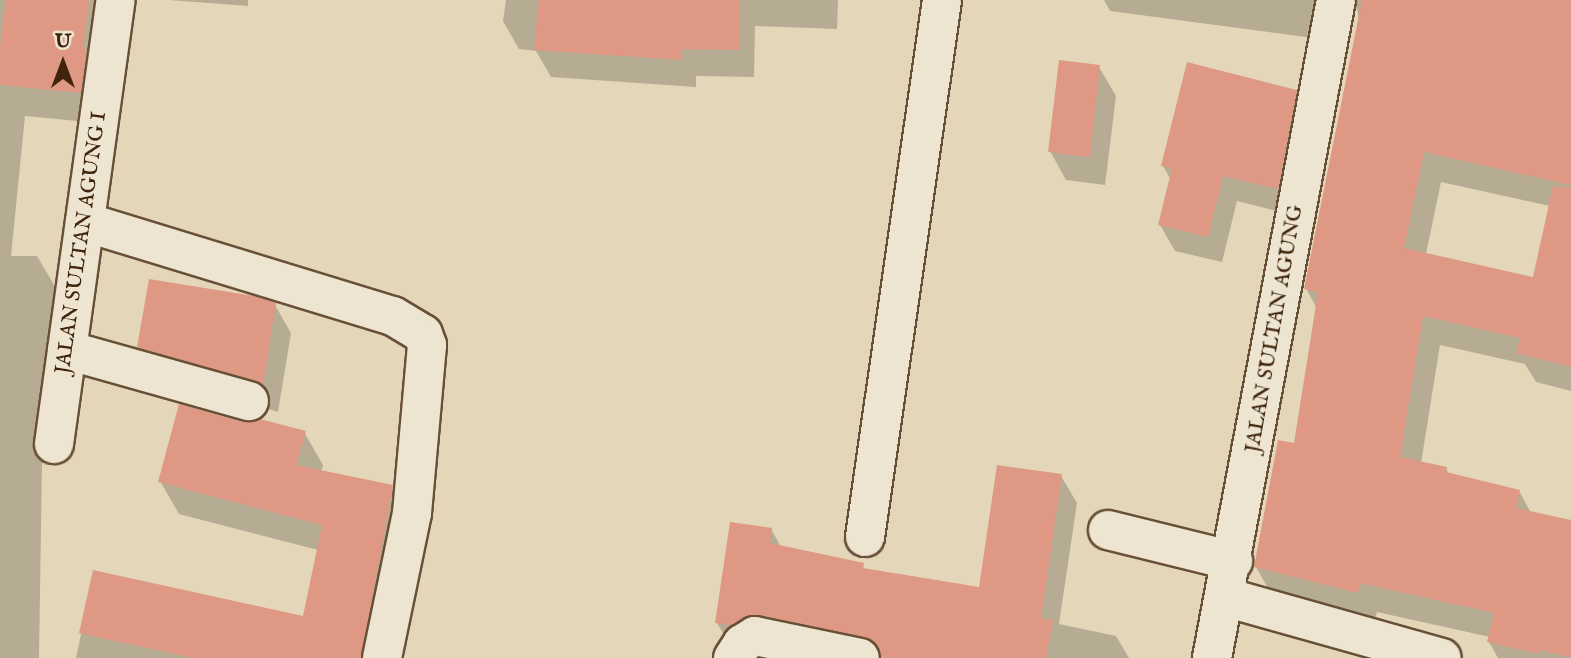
<!DOCTYPE html>
<style>
body{margin:0}
#map{position:relative;width:1571px;height:658px;overflow:hidden;background:#e4d7b9;font-family:"IM FELL English",serif}
div>[style]{position:absolute}
.shadow>*{inset:0;background:#0003}
.building>*{inset:0;background:#de9884}
.roads{filter:drop-shadow(2px 0 #685036) drop-shadow(-2px 0 #685036) drop-shadow(0 2px #685036) drop-shadow(0 -2px #685036)}
.minor>*{height:38px;margin:-19px;padding:0 19px;transform-origin:19px;border-radius:19px;background:#ede5d2}
span{translate:-50% -50%;white-space:nowrap;text-align:center;line-height:1.15;-webkit-text-stroke:6px #ede5d2;paint-order:stroke}
.street-label{font-size:21px;color:#3f230b}
.north{position:absolute;left:28px;top:28px;width:70px;height:70px;-webkit-text-stroke:5px #ede5d2;paint-order:stroke;rotate:0deg;font-size:19px;font-weight:700;line-height:28px;text-align:center;color:#3f230b}
.north::after{content:'';display:block;margin:auto;width:24px;height:32px;background:#3f230b;clip-path:polygon(50% 0,100% 100%,50% 72%,0 100%)}
</style>
<div id="map">
<div class="shadow">
<div style="clip-path:polygon(0 0,109px 0,98px 123px,25px 116px,11px 256px,37px 256px,60px 295px,58px 449px,56px 463px,42px 463px,39px 658px,0 658px)"></div>
<div style="clip-path:polygon(169px 0,248px 0,248px 6px)"></div>
<div style="clip-path:polygon(506px 0,838px 0,837px 29px,755px 26px,754px 77px,696px 76px,696px 87px,551px 77px,536px 51px,519px 49px,503px 21px)"></div>
<div style="clip-path:polygon(evenodd,1104px 0,1571px 0,1571px 391px,1536px 382px,1525px 364px,1440px 345px,1421px 463px,1446px 469px,1450px 475px,1519px 491px,1531px 513px,1571px 522px,1571px 658px,1498px 658px,1489px 642px,1490px 637px,1377px 612px,1374px 622px,1273px 597px,1256px 567px,1296px 445px,1317px 309px,1306px 288px,1359px 20px,1357px 8px,1346px 9px,1328px 40px,1110px 11px,1104px 0,1441px 182px,1550px 206px,1534px 279px,1426px 254px,1441px 182px)"></div>
<div style="clip-path:polygon(1099px 67px,1116px 96px,1105px 185px,1066px 180px,1050px 151px)"></div>
<div style="clip-path:polygon(1296px 91px,1311px 118px,1293px 215px,1237px 201px,1222px 262px,1175px 251px,1160px 225px,1171px 180px,1163px 166px)"></div>
<div style="clip-path:polygon(275px 305px,291px 333px,278px 412px,156px 375px,139px 347px)"></div>
<div style="clip-path:polygon(243px 424px,304px 432px,323px 465px,321px 472px,391px 486px,410px 519px,384px 658px,76px 658px,94px 573px,304px 618px,318px 550px,179px 514px,160px 481px)"></div>
<div style="clip-path:polygon(1061px 476px,1077px 503px,1059px 624px,1116px 636px,1129px 658px,856px 658px,733px 650px,717px 623px,771px 529px,781px 547px,862px 565px,865px 570px,981px 589px)"></div>
</div>
<div class="building">
<div style="clip-path:polygon(6px 0,89px 0,83px 49px,87px 49px,81px 93px,0 85px,0 47px)"></div>
<div style="clip-path:polygon(539px 0,740px 0,739px 50px,681px 49px,681px 60px,534px 50px)"></div>
<div style="clip-path:polygon(1362px 0,1571px 0,1571px 185px,1424px 152px,1404px 248px,1533px 277px,1553px 186px,1571px 188px,1571px 367px,1516px 353px,1520px 338px,1423px 316px,1400px 457px,1447px 467px,1446px 472px,1520px 490px,1516px 508px,1571px 520px,1571px 657px,1539px 650px,1539px 654px,1487px 642px,1494px 613px,1360px 583px,1358px 593px,1254px 567px,1278px 440px,1294px 443px,1318px 292px,1304px 289px)"></div>
<div style="clip-path:polygon(1059px 60px,1100px 65px,1090px 157px,1048px 152px)"></div>
<div style="clip-path:polygon(1187px 62px,1297px 90px,1278px 189px,1223px 176px,1208px 237px,1158px 225px,1172px 168px,1161px 166px)"></div>
<div style="clip-path:polygon(149px 279px,254px 296px,276px 303px,263px 384px,137px 347px)"></div>
<div style="clip-path:polygon(179px 404px,243px 422px,260px 419px,306px 431px,296px 465px,393px 485px,361px 658px,193px 658px,79px 633px,93px 570px,303px 616px,322px 525px,158px 482px)"></div>
<div style="clip-path:polygon(997px 465px,1062px 474px,1041px 618px,1053px 620px,1046px 658px,881px 658px,875px 642px,864px 637px,759px 615px,744px 617px,731px 625px,715px 623px,730px 522px,772px 528px,770px 543px,864px 563px,863px 568px,979px 587px)"></div>
</div>
<div class="roads">
<div class="minor">
<div style="left:85px;top:222px;width:322px;rotate:17deg"></div>
<div style="left:393px;top:316px;width:35px;rotate:31deg"></div>
<div style="left:423px;top:334px;width:12px;rotate:70deg"></div>
<div style="left:427px;top:345px;width:169px;rotate:95.1deg"></div>
<div style="left:412px;top:513px;width:148px;rotate:101.7deg"></div>
<div style="left:67px;top:350px;width:189px;rotate:15.7deg"></div>
<div style="left:54px;top:444px;width:448px;rotate:-82.1deg"></div>
<div style="left:1108px;top:530px;width:129px;rotate:13.9deg"></div>
<div style="left:865px;top:537px;width:542px;rotate:-81.84deg"></div>
<div style="left:1225px;top:597px;width:225px;rotate:15.7deg"></div>
<div style="left:733px;top:658px;width:17px;rotate:-57deg"></div>
<div style="left:742px;top:644px;width:15px;rotate:-32deg"></div>
<div style="left:755px;top:636px;width:107px;rotate:11.8deg"></div>
<div style="left:1212px;top:658px;width:670px;rotate:-79.33deg"></div>
</div>
</div>
<div class="street-label">
<span style="left:82px;top:243px;rotate:-82deg">JALAN SULTAN AGUNG I</span>
<span style="left:1275px;top:329px;rotate:-80deg">JALAN SULTAN AGUNG</span>
</div>
<div class="north">U</div>
</div>
